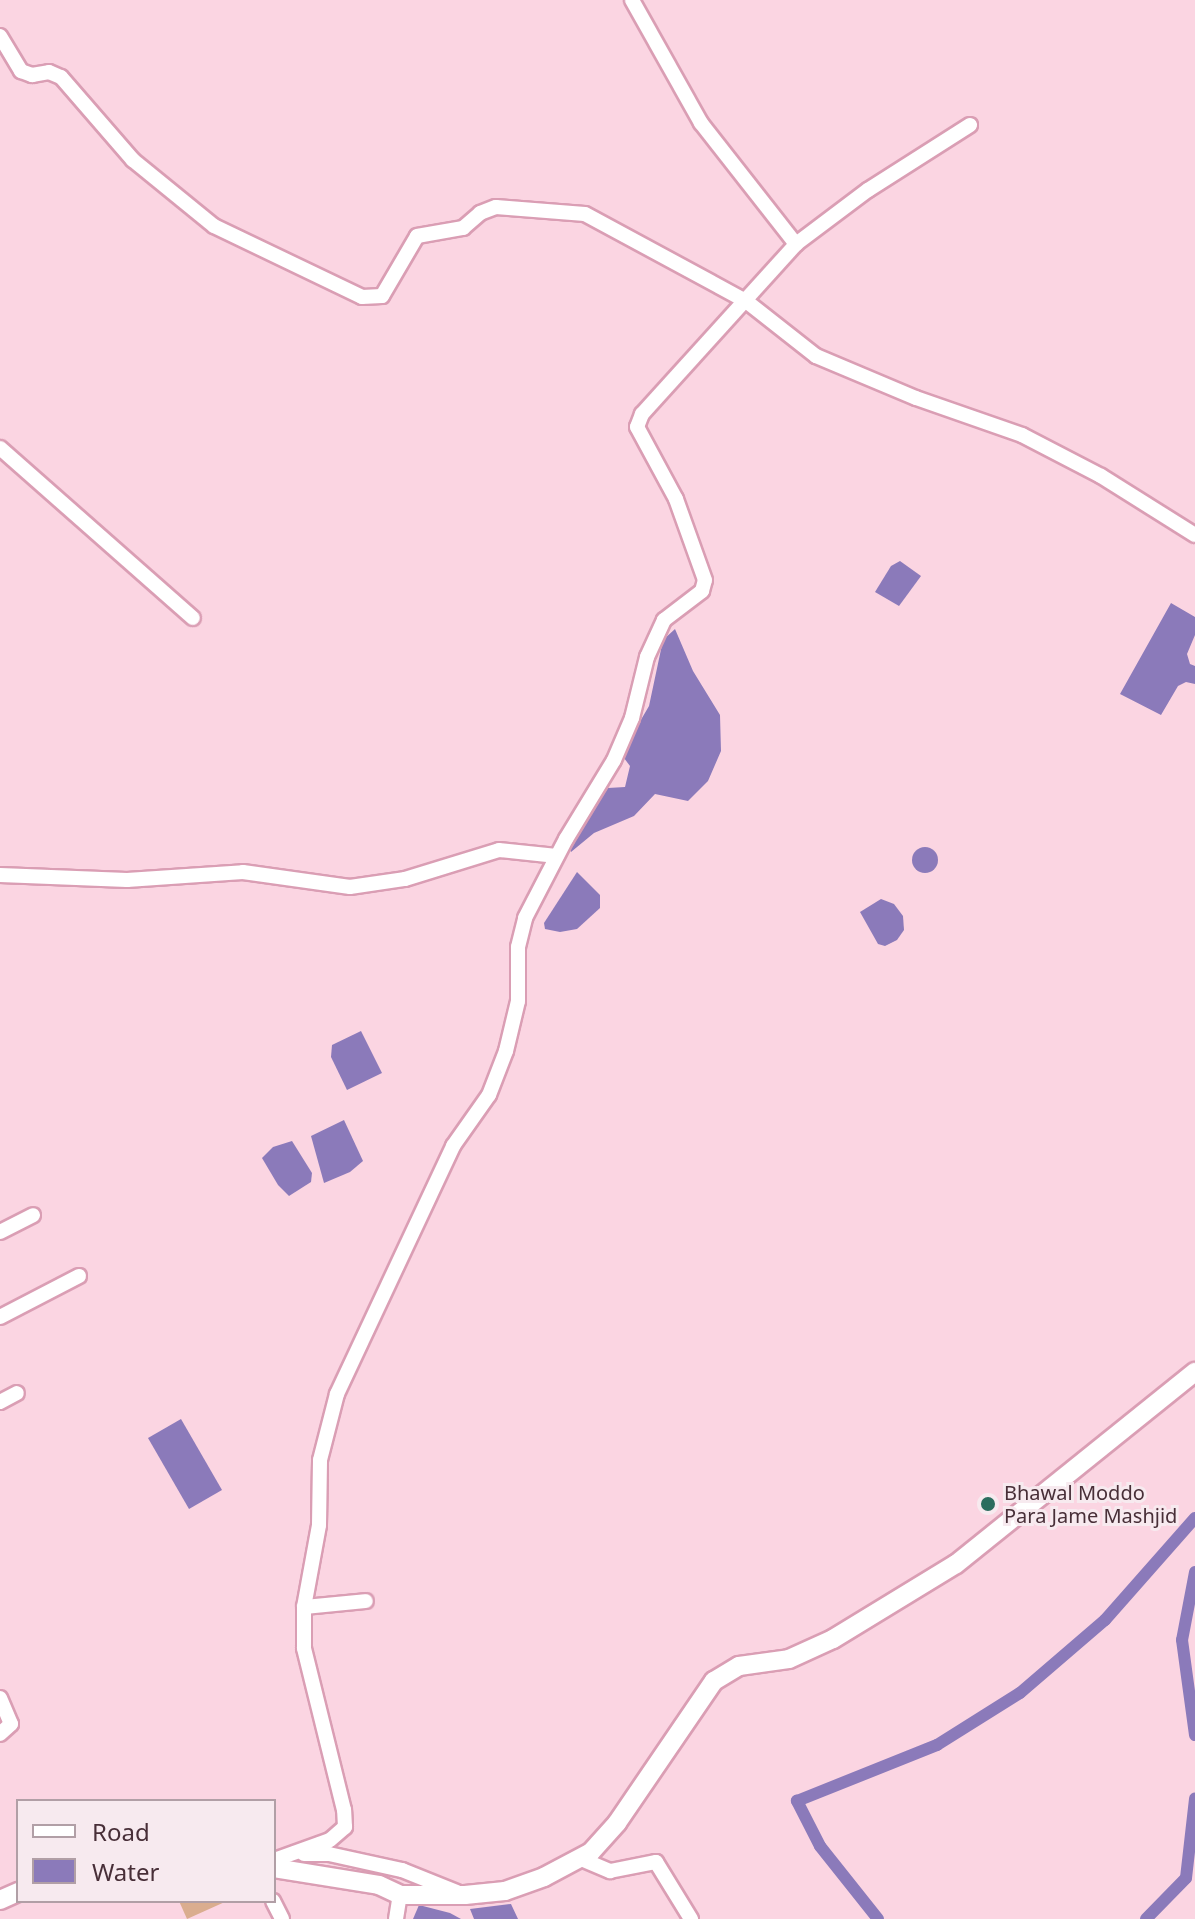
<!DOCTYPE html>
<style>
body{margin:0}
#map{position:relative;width:1195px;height:1919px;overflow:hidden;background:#fbd5e2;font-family:"Noto Sans",sans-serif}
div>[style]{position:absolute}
.green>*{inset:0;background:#daad8f}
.water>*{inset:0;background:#8b7aba}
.round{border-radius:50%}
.canal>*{height:12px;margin:-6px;padding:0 6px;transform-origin:6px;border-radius:6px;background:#8b7aba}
.roads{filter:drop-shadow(2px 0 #da9eb4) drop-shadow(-2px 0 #da9eb4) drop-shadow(0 2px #da9eb4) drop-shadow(0 -2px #da9eb4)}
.street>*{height:14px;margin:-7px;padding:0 7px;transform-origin:7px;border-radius:7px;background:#fff}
.secondary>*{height:18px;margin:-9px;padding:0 9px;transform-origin:9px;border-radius:9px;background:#fff}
.dots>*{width:22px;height:22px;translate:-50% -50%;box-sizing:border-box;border:4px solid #f7eaef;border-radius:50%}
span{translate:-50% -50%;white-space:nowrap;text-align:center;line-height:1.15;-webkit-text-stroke:6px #f7eaef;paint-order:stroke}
.poi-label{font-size:20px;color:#482f38}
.left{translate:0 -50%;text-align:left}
.legend{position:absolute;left:16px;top:1799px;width:260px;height:104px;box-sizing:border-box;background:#f7eaef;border:2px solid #b19fa6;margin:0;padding:10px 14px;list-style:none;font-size:24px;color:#482f38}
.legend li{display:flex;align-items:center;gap:16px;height:40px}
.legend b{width:40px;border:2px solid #b19fa6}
</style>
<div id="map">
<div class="green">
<div style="clip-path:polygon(179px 1901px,227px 1901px,187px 1919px)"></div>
</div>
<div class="water">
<div style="clip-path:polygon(900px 561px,921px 576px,899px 606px,875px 592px,891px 566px)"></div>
<div style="clip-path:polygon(1171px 603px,1195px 617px,1195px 635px,1187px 654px,1190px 664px,1195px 666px,1195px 684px,1186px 682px,1178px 686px,1161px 715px,1120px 694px)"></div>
<div style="clip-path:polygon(675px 629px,693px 671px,720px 715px,721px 751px,708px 781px,688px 801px,655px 794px,634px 816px,594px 833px,571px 852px,567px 843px,584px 818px,608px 788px,625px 787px,630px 766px,621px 754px,649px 706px,663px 640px)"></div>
<div class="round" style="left:912px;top:847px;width:26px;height:26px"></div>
<div style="clip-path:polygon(577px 872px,600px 895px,600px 908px,577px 929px,560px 932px,545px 929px,544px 923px)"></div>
<div style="clip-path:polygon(881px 899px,894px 904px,903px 916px,904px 930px,897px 940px,885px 946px,878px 944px,860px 912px)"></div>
<div style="clip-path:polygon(361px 1031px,382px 1073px,347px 1090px,331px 1057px,332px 1045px)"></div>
<div style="clip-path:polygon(344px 1120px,363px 1161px,350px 1172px,324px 1183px,311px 1136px)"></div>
<div style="clip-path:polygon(292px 1141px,312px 1173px,311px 1182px,289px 1196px,278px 1185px,262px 1158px,273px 1147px)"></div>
<div style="clip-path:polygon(181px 1419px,222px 1490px,189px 1509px,148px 1438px)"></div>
<div style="clip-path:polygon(511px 1904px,518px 1919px,474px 1919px,470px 1909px)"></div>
<div style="clip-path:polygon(419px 1905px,450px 1913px,461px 1919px,413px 1919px)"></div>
</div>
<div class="canal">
<div style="left:1195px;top:1572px;width:69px;rotate:100.8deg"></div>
<div style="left:1182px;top:1640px;width:96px;rotate:82.2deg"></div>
<div style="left:878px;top:1919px;width:93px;rotate:-128.5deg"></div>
<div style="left:820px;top:1846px;width:51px;rotate:-117.1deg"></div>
<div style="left:797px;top:1801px;width:151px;rotate:-21.8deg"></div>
<div style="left:937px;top:1745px;width:98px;rotate:-32.1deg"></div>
<div style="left:1020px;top:1693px;width:112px;rotate:-40.7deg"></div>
<div style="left:1105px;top:1620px;width:136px;rotate:-48.6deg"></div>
<div style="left:1146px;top:1919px;width:57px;rotate:-45.7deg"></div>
<div style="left:1186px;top:1878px;width:80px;rotate:-83.5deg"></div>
</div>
<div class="roads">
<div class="street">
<div style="left:632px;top:0;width:141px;rotate:60.7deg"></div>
<div style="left:701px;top:123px;width:154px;rotate:51.9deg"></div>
<div style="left:0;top:36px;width:41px;rotate:59deg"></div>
<div style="left:21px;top:71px;width:12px;rotate:20deg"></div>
<div style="left:32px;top:75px;width:17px;rotate:-10deg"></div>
<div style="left:49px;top:72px;width:13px;rotate:23deg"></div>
<div style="left:61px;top:77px;width:110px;rotate:49.1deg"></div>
<div style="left:133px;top:160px;width:104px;rotate:39.2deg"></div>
<div style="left:214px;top:226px;width:164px;rotate:25.6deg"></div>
<div style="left:362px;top:297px;width:20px;rotate:-3deg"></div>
<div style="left:382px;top:296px;width:69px;rotate:-59.7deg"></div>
<div style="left:417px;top:236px;width:47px;rotate:-9.9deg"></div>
<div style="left:463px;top:228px;width:23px;rotate:-41deg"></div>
<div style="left:480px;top:213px;width:17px;rotate:-21deg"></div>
<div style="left:496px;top:207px;width:89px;rotate:4.5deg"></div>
<div style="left:585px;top:214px;width:183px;rotate:28.4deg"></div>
<div style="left:746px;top:301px;width:89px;rotate:38.2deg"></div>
<div style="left:816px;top:356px;width:108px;rotate:22.8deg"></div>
<div style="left:916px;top:398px;width:112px;rotate:19.2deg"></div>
<div style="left:1022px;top:435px;width:89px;rotate:27.4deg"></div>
<div style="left:1101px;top:476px;width:111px;rotate:32.1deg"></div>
<div style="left:0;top:448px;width:257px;rotate:41.4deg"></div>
<div style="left:0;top:875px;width:127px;rotate:2.3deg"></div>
<div style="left:127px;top:880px;width:116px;rotate:-3.9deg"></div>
<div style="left:243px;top:872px;width:108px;rotate:8deg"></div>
<div style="left:350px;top:887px;width:56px;rotate:-8.3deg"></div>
<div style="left:405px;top:879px;width:98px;rotate:-17.1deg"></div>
<div style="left:499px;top:850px;width:58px;rotate:5.9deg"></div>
<div style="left:0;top:1232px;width:37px;rotate:-27deg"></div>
<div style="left:0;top:1317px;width:89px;rotate:-27.4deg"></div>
<div style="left:0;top:1402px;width:19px;rotate:-28deg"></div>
<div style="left:304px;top:1607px;width:62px;rotate:-5.5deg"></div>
<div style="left:0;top:1698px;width:28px;rotate:67deg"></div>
<div style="left:11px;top:1724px;width:15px;rotate:138deg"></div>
<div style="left:304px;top:1854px;width:25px"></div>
<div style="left:329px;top:1854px;width:75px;rotate:12.4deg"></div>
<div style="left:402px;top:1870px;width:59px;rotate:21.8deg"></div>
<div style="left:579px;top:1858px;width:34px;rotate:23deg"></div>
<div style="left:610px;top:1871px;width:47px;rotate:-11.1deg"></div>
<div style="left:656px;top:1862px;width:67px;rotate:58.4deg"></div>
<div style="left:274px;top:1860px;width:59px;rotate:-19.7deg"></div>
<div style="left:330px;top:1840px;width:20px;rotate:-41deg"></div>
<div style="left:345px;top:1827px;width:17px;rotate:-93deg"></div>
<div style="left:344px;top:1810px;width:167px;rotate:-103.9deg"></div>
<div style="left:304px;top:1648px;width:41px;rotate:-90deg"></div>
<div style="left:304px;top:1607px;width:83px;rotate:-79.6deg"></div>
<div style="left:319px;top:1525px;width:65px;rotate:-89.1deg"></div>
<div style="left:320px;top:1460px;width:68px;rotate:-75.6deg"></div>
<div style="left:337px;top:1394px;width:274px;rotate:-64.9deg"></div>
<div style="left:453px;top:1146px;width:62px;rotate:-54.8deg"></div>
<div style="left:489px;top:1095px;width:47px;rotate:-68.9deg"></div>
<div style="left:506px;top:1051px;width:51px;rotate:-76.5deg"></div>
<div style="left:518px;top:1001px;width:54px;rotate:-90deg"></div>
<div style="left:518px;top:947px;width:30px;rotate:-76deg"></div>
<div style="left:525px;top:918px;width:89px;rotate:-62.6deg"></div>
<div style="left:566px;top:839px;width:92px;rotate:-58.7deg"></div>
<div style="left:614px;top:760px;width:46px;rotate:-66.8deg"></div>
<div style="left:632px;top:718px;width:63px;rotate:-76.2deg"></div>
<div style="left:647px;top:657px;width:41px;rotate:-65.3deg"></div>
<div style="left:664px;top:620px;width:48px;rotate:-37.3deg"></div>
<div style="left:702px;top:591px;width:11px;rotate:-75deg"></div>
<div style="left:705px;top:580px;width:86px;rotate:-109.7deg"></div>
<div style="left:676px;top:499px;width:82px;rotate:-118.4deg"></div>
<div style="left:637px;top:427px;width:14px;rotate:-69deg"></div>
<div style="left:642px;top:414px;width:229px;rotate:-47.8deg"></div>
<div style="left:796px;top:244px;width:90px;rotate:-36.9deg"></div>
<div style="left:868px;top:190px;width:121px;rotate:-32.5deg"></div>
<div style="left:273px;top:1901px;width:20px;rotate:63deg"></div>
<div style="left:396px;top:1919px;width:24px;rotate:-81deg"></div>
</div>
<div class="secondary">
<div style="left:274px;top:1868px;width:106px;rotate:9.2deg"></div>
<div style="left:379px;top:1885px;width:23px;rotate:25deg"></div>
<div style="left:400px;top:1895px;width:65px"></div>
<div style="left:465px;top:1895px;width:40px;rotate:-5.7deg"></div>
<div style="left:505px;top:1891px;width:41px;rotate:-19.7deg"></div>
<div style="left:544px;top:1877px;width:53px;rotate:-28deg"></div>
<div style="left:591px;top:1852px;width:39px;rotate:-48deg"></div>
<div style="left:617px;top:1823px;width:172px;rotate:-55.7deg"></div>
<div style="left:714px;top:1681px;width:29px;rotate:-31deg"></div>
<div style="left:739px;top:1666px;width:50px;rotate:-8deg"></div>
<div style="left:789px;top:1659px;width:48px;rotate:-24.4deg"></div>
<div style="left:833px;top:1639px;width:144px;rotate:-31.4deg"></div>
<div style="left:956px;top:1564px;width:307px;rotate:-38.8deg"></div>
<div style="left:0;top:1900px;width:20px;rotate:-24deg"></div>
</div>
</div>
<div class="dots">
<div style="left:988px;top:1504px;background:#2b6d5e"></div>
</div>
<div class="poi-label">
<span class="left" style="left:1004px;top:1504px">Bhawal Moddo<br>Para Jame Mashjid</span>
</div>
<ul class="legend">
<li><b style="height:10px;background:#fff"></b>Road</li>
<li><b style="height:22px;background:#8b7aba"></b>Water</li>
</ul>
</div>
